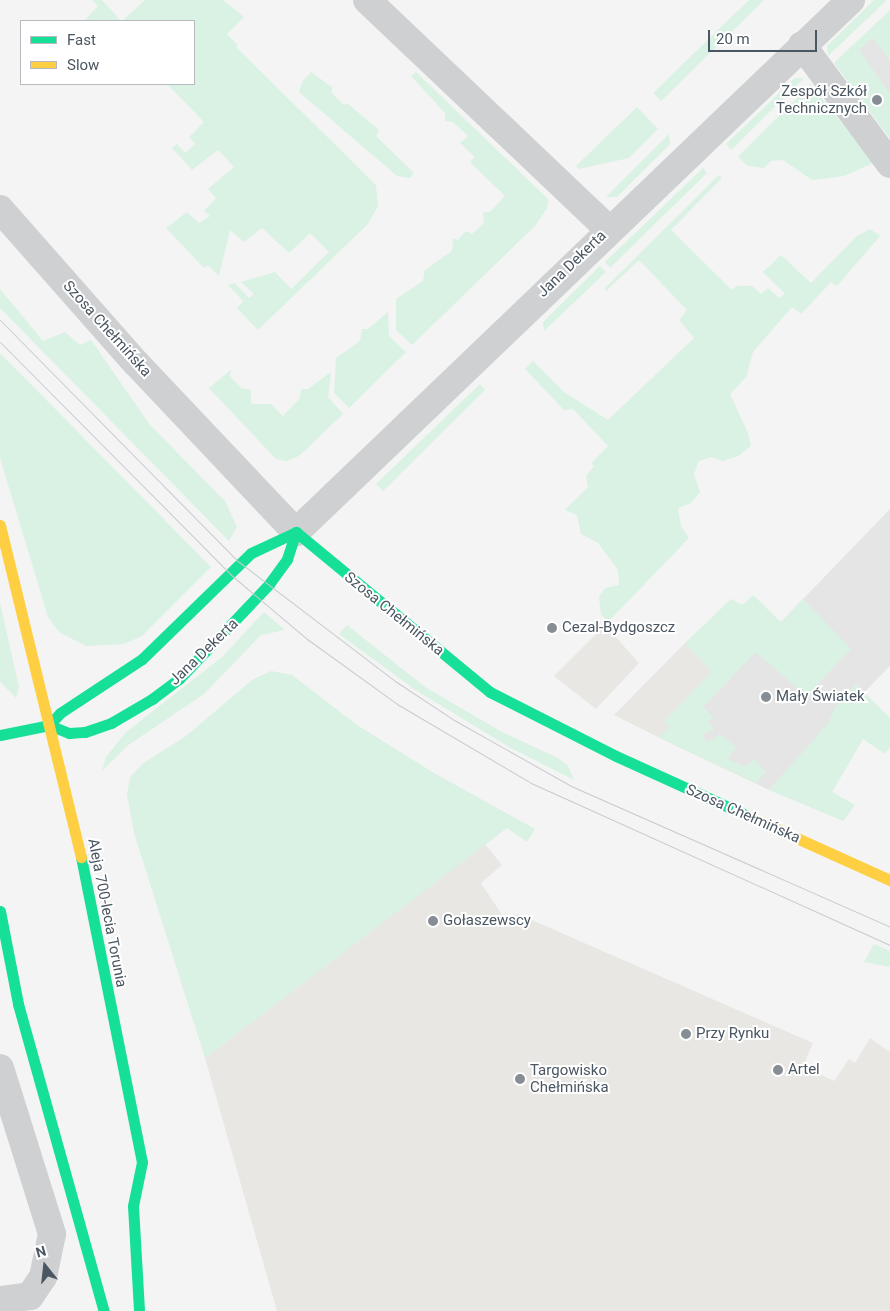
<!DOCTYPE html>
<meta charset="utf-8">
<style>
body{margin:0}
#map{position:relative;width:890px;height:1311px;overflow:hidden;background:#f4f4f4;font-family:Roboto,sans-serif}
div>[style]{position:absolute}
.commercial>*{inset:0;background:#e8e7e3}
.education>*{inset:0;background:#e6e5e6}
.green>*{inset:0;background:#d9f2e3}
.street>*{height:28px;margin:-14px;padding:0 14px;transform-origin:14px;border-radius:14px;background:#ced0d2}
.fast>*{height:11px;margin:-5.5px;padding:0 5.5px;transform-origin:5.5px;border-radius:5.5px;background:#16e098}
.slow>*{height:11px;margin:-5.5px;padding:0 5.5px;transform-origin:5.5px;border-radius:5.5px;background:#ffcf43}
.tram>*{height:1px;margin:-0.5px;padding:0 0.5px;transform-origin:0.5px;border-radius:0.5px;background:#c9cacc}
.dots>*{width:14px;height:14px;translate:-50% -50%;box-sizing:border-box;border:2px solid #fff;border-radius:50%}
span{translate:-50% -50%;white-space:nowrap;text-align:center;line-height:1.15;-webkit-text-stroke:4px #fff;paint-order:stroke}
.poi-label{font-size:15px;color:#4a5661}
.right{translate:-100% -50%;text-align:right}
.left{translate:0 -50%;text-align:left}
.street-label{font-size:15px;color:#4a5661}
.legend{position:absolute;left:20px;top:20px;width:175px;height:65px;box-sizing:border-box;background:#fff;border:1px solid #b7bbc0;margin:0;padding:6px 9px;list-style:none;font-size:15px;color:#4a5661}
.legend li{display:flex;align-items:center;gap:10px;height:25px}
.legend b{width:25px;border:1px solid #b7bbc0}
.north{position:absolute;left:20px;top:1241px;width:50px;height:50px;-webkit-text-stroke:4px #fff;paint-order:stroke;rotate:344deg;font-size:14px;font-weight:700;line-height:20px;text-align:center;color:#4a5661}
.north::after{content:'';display:block;margin:auto;width:18px;height:22px;background:#4a5661;clip-path:polygon(50% 0,100% 100%,50% 72%,0 100%)}
.scale{position:absolute;left:708px;top:30px;width:109px;height:22px;box-sizing:border-box;border:2px solid #4a5661;border-top:0;padding-left:6px;font-size:15px;line-height:18px;white-space:nowrap;color:#4a5661;-webkit-text-stroke:4px #fff;paint-order:stroke}
</style>
<div id="map">
<div class="commercial">
<div style="clip-path:polygon(605px 625px,639px 663px,596px 709px,554px 676px)"></div>
<div style="clip-path:polygon(687px 641px,729px 676px,666px 741px,614px 715px)"></div>
<div style="clip-path:polygon(485px 844px,502px 865px,481px 883px,506px 921px,518px 914px,813px 1043px,803px 1066px,834px 1081px,849px 1059px,855px 1063px,870px 1038px,890px 1052px,890px 1311px,277px 1311px,205px 1058px)"></div>
</div>
<div class="education">
<div style="clip-path:polygon(890px 22px,890px 134px,839px 66px)"></div>
<div style="clip-path:polygon(890px 509px,890px 666px,769px 790px,666px 741px)"></div>
</div>
<div class="green">
<div style="clip-path:polygon(92px 0,102px 0,121px 21px,84px 21px,98px 6px)"></div>
<div style="clip-path:polygon(145px 0,223px 0,238px 12px,244px 17px,227px 34px,238px 45px,236px 47px,376px 185px,378px 206px,368px 224px,258px 330px,237px 308px,243px 301px,228px 285px,235px 283px,249px 298px,254px 294px,241px 282px,275px 272px,291px 289px,329px 252px,310px 233px,289px 253px,262px 228px,244px 242px,230px 230px,219px 276px,208px 265px,204px 268px,166px 228px,187px 212px,199px 223px,210px 216px,204px 211px,216px 198px,208px 189px,234px 167px,218px 150px,192px 170px,172px 148px,177px 144px,185px 153px,195px 144px,189px 137px,204px 122px,167px 84px,194px 84px,194px 21px,122px 21px)"></div>
<div style="clip-path:polygon(749px 0,764px 0,661px 101px,653px 93px)"></div>
<div style="clip-path:polygon(874px 0,887px 0,828px 56px,827px 46px)"></div>
<div style="clip-path:polygon(890px 10px,890px 60px,873px 38px,859px 50px,890px 94px,890px 139px,834px 63px)"></div>
<div style="clip-path:polygon(311px 72px,333px 88px,331px 92px,344px 105px,347px 103px,379px 130px,376px 136px,414px 173px,410px 178px,397px 176px,299px 92px,302px 82px)"></div>
<div style="clip-path:polygon(416px 72px,548px 199px,547px 208px,536px 225px,412px 345px,396px 330px,396px 299px,423px 281px,425px 270px,452px 251px,453px 238px,458px 240px,466px 231px,472px 234px,484px 223px,483px 213px,491px 211px,505px 196px,470px 162px,475px 157px,460px 143px,468px 136px,453px 122px,445px 121px,445px 113px,411px 76px)"></div>
<div style="clip-path:polygon(795px 78px,804px 78px,731px 150px,726px 144px)"></div>
<div style="clip-path:polygon(811px 84px,873px 163px,844px 176px,812px 180px,783px 160px,771px 161px,764px 168px,748px 166px,738px 157px)"></div>
<div style="clip-path:polygon(637px 107px,658px 129px,629px 158px,579px 169px,576px 166px)"></div>
<div style="clip-path:polygon(669px 134px,670px 144px,617px 197px,606px 197px)"></div>
<div style="clip-path:polygon(703px 168px,707px 173px,610px 268px,605px 262px)"></div>
<div style="clip-path:polygon(719px 175px,722px 178px,671px 230px,732px 290px,737px 286px,752px 286px,761px 294px,768px 288px,779px 298px,785px 294px,763px 272px,781px 255px,811px 283px,857px 236px,870px 229px,880px 236px,837px 286px,831px 282px,801px 314px,792px 307px,753px 352px,746px 377px,730px 394px,748px 433px,751px 446px,738px 456px,723px 461px,711px 457px,699px 461px,694px 474px,700px 492px,691px 503px,678px 508px,681px 526px,689px 538px,608px 622px,601px 614px,599px 597px,605px 588px,619px 585px,618px 570px,598px 543px,581px 534px,577px 515px,565px 510px,588px 487px,586px 476px,594px 466px,591px 463px,608px 446px,573px 409px,564px 410px,525px 369px,533px 361px,564px 392px,608px 420px,694px 338px,679px 320px,687px 310px,639px 260px,606px 291px,605px 288px)"></div>
<div style="clip-path:polygon(600px 266px,606px 272px,544px 331px,543px 322px)"></div>
<div style="clip-path:polygon(0 289px,43px 341px,65px 332px,80px 345px,91px 340px,150px 425px,225px 501px,237px 527px,229px 541px,0 308px)"></div>
<div style="clip-path:polygon(388px 312px,389px 336px,406px 352px,349px 408px,334px 393px,336px 358px,360px 341px,362px 329px,368px 329px)"></div>
<div style="clip-path:polygon(0 353px,211px 567px,142px 636px,124px 644px,86px 646px,59px 632px,48px 617px,0 458px)"></div>
<div style="clip-path:polygon(231px 370px,230px 376px,241px 388px,251px 390px,251px 404px,271px 404px,283px 416px,300px 398px,301px 389px,308px 389px,331px 372px,328px 397px,343px 414px,299px 456px,287px 461px,276px 459px,209px 388px)"></div>
<div style="clip-path:polygon(480px 384px,485px 390px,383px 491px,376px 484px)"></div>
<div style="clip-path:polygon(753px 595px,781px 622px,803px 599px,851px 649px,809px 693px,802px 692px,756px 652px,703px 707px,713px 717px,708px 722px,714px 729px,702px 734px,707px 743px,720px 734px,736px 747px,728px 759px,744px 767px,754px 759px,766px 772px,756px 783px,658px 737px,670px 728px,664px 721px,712px 672px,685px 643px,731px 599px,742px 605px)"></div>
<div style="clip-path:polygon(0 603px,19px 687px,16px 698px,0 682px)"></div>
<div style="clip-path:polygon(264px 612px,285px 630px,261px 635px,204px 694px,127px 746px,102px 771px,106px 757px,125px 733px,222px 657px)"></div>
<div style="clip-path:polygon(347px 625px,425px 687px,502px 732px,558px 758px,568px 766px,574px 780px,509px 747px,414px 689px,339px 634px)"></div>
<div style="clip-path:polygon(271px 671px,292px 675px,357px 725px,434px 773px,535px 829px,527px 842px,507px 828px,205px 1058px,134px 833px,127px 795px,130px 777px,142px 764px,186px 736px,252px 680px)"></div>
<div style="clip-path:polygon(856px 684px,890px 718px,890px 747px,885px 754px,863px 739px,832px 792px,855px 805px,843px 821px,769px 790px,827px 725px,837px 704px)"></div>
<div style="clip-path:polygon(874px 944px,890px 951px,890px 967px,864px 962px)"></div>
</div>
<div class="street">
<div style="left:367px;top:0;width:332px;rotate:43.5deg"></div>
<div style="left:802px;top:45px;width:148px;rotate:53.5deg"></div>
<div style="left:0;top:209px;width:205px;rotate:48.6deg"></div>
<div style="left:136px;top:363px;width:233px;rotate:46.6deg"></div>
<div style="left:296px;top:532px;width:769px;rotate:-43.79deg"></div>
<div style="left:0;top:1068px;width:174px;rotate:72.6deg"></div>
<div style="left:52px;top:1234px;width:44px;rotate:101.8deg"></div>
<div style="left:43px;top:1277px;width:23px;rotate:124deg"></div>
<div style="left:30px;top:1296px;width:30px;rotate:172deg"></div>
</div>
<div class="fast">
<div style="left:296px;top:532px;width:251px;rotate:39.5deg"></div>
<div style="left:490px;top:692px;width:141px;rotate:26.9deg"></div>
<div style="left:616px;top:756px;width:145px;rotate:24.4deg"></div>
<div style="left:49px;top:725px;width:16px;rotate:-47deg"></div>
<div style="left:60px;top:713px;width:98px;rotate:-33.4deg"></div>
<div style="left:142px;top:659px;width:152px;rotate:-44.2deg"></div>
<div style="left:251px;top:553px;width:50px;rotate:-25deg"></div>
<div style="left:0;top:735px;width:50px;rotate:-11.5deg"></div>
<div style="left:49px;top:725px;width:22px;rotate:22deg"></div>
<div style="left:69px;top:733px;width:16px;rotate:-4deg"></div>
<div style="left:85px;top:732px;width:28px;rotate:-19deg"></div>
<div style="left:111px;top:723px;width:48px;rotate:-30.3deg"></div>
<div style="left:152px;top:699px;width:34px;rotate:-37deg"></div>
<div style="left:179px;top:679px;width:131px;rotate:-46.5deg"></div>
<div style="left:269px;top:584px;width:31px;rotate:-54deg"></div>
<div style="left:287px;top:559px;width:28px;rotate:-72deg"></div>
<div style="left:81px;top:857px;width:311px;rotate:78.7deg"></div>
<div style="left:142px;top:1162px;width:45px;rotate:101.6deg"></div>
<div style="left:133px;top:1206px;width:105px;rotate:86.7deg"></div>
<div style="left:0;top:911px;width:95px;rotate:79deg"></div>
<div style="left:18px;top:1004px;width:319px;rotate:74.4deg"></div>
</div>
<div class="slow">
<div style="left:0;top:525px;width:342px;rotate:76.3deg"></div>
<div style="left:748px;top:816px;width:156px;rotate:24.3deg"></div>
</div>
<div class="tram">
<div style="left:0;top:320px;width:340px;rotate:45.4deg"></div>
<div style="left:239px;top:562px;width:196px;rotate:37.3deg"></div>
<div style="left:395px;top:681px;width:71px;rotate:33.5deg"></div>
<div style="left:454px;top:720px;width:134px;rotate:29.4deg"></div>
<div style="left:571px;top:786px;width:349px;rotate:23.8deg"></div>
<div style="left:0;top:342px;width:327px;rotate:45.2deg"></div>
<div style="left:230px;top:574px;width:101px;rotate:40.2deg"></div>
<div style="left:307px;top:639px;width:111px;rotate:35.8deg"></div>
<div style="left:397px;top:704px;width:156px;rotate:30.5deg"></div>
<div style="left:531px;top:783px;width:394px;rotate:24.3deg"></div>
</div>
<div class="dots">
<div style="left:877px;top:100px;background:#868d94"></div>
<div style="left:552px;top:628px;background:#868d94"></div>
<div style="left:766px;top:697px;background:#868d94"></div>
<div style="left:433px;top:921px;background:#868d94"></div>
<div style="left:686px;top:1034px;background:#868d94"></div>
<div style="left:778px;top:1070px;background:#868d94"></div>
<div style="left:520px;top:1079px;background:#868d94"></div>
</div>
<div class="poi-label">
<span class="right" style="left:867px;top:100px">Zespół Szkół<br>Technicznych</span>
<span class="left" style="left:562px;top:628px">Cezal-Bydgoszcz</span>
<span class="left" style="left:776px;top:697px">Mały Światek</span>
<span class="left" style="left:443px;top:921px">Gołaszewscy</span>
<span class="left" style="left:696px;top:1034px">Przy Rynku</span>
<span class="left" style="left:530px;top:1079px">Targowisko<br>Chełmińska</span>
<span class="left" style="left:788px;top:1070px">Artel</span>
</div>
<div class="street-label">
<span style="left:572px;top:264px;rotate:-44deg">Jana Dekerta</span>
<span style="left:107px;top:329px;rotate:48deg">Szosa Chełmińska</span>
<span style="left:394px;top:614px;rotate:39deg">Szosa Chełmińska</span>
<span style="left:204px;top:652px;rotate:-44deg">Jana Dekerta</span>
<span style="left:743px;top:814px;rotate:24deg">Szosa Chełmińska</span>
<span style="left:107px;top:913px;rotate:79deg">Aleja 700-lecia Torunia</span>
</div>
<ul class="legend">
<li><b style="height:6px;background:#16e098"></b>Fast</li>
<li><b style="height:6px;background:#ffcf43"></b>Slow</li>
</ul>
<div class="north">N</div>
<div class="scale">20 m</div>
</div>
